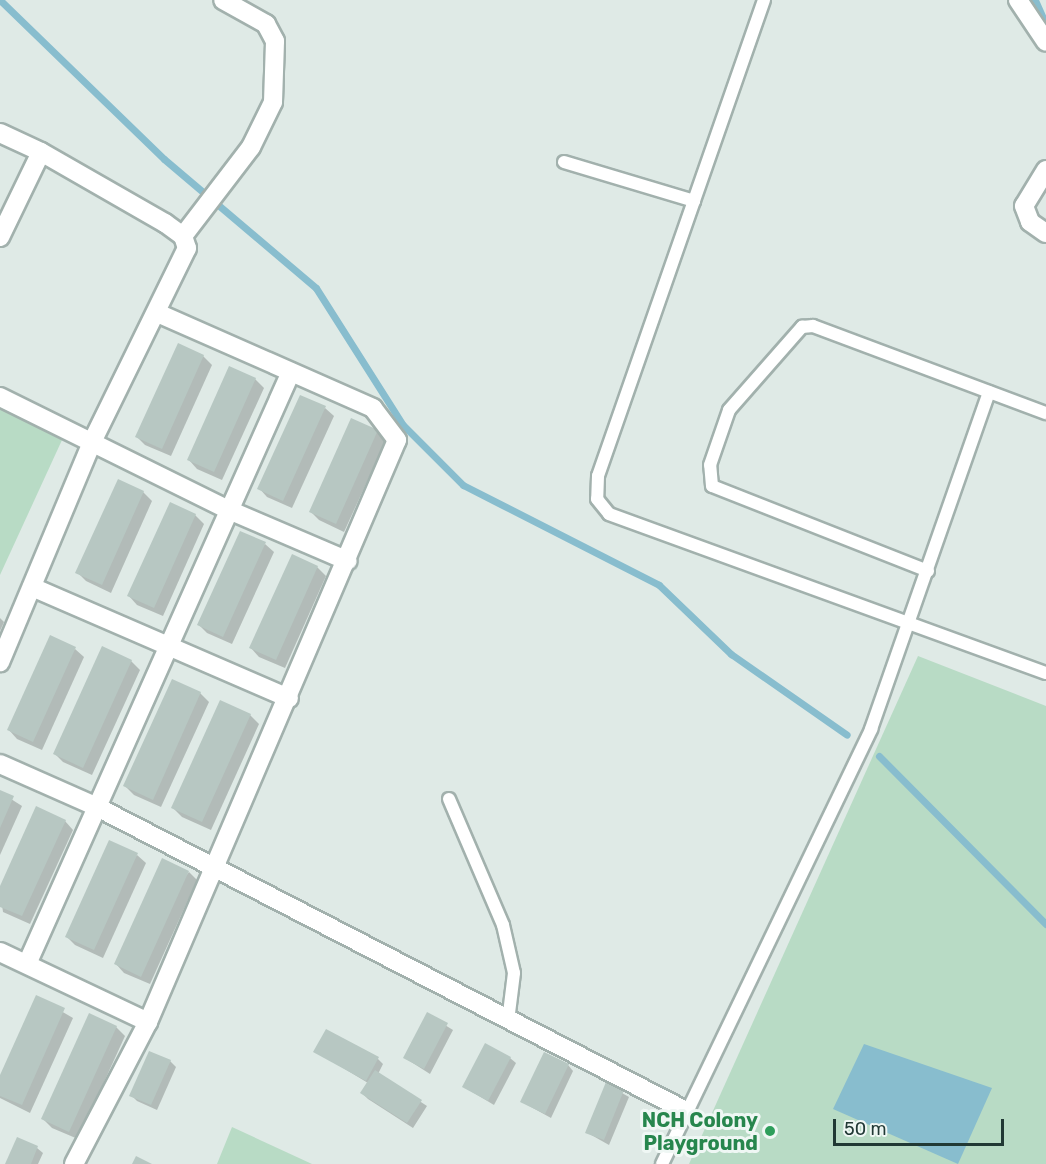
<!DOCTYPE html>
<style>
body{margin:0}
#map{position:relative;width:1046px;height:1164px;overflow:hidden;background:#dfeae6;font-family:Rubik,sans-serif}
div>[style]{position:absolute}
.green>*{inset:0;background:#b8dbc5}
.water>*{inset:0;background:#88bdce}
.shadow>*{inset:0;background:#0003}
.stream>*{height:7px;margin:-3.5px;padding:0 3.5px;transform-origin:3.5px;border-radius:3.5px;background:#88bdce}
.building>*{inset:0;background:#b7c7c2}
.roads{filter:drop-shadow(2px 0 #a2b1ad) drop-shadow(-2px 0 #a2b1ad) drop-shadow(0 2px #a2b1ad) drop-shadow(0 -2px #a2b1ad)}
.service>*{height:12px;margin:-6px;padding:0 6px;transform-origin:6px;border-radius:6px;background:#fff}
.minor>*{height:18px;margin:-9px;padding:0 9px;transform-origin:9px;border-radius:9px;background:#fff}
.dots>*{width:16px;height:16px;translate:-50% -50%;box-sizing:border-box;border:3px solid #eff7f4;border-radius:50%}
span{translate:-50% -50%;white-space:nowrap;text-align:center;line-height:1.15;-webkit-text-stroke:6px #eff7f4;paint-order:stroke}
.leisure-label{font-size:20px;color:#27864d;font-weight:700}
.right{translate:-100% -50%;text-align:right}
.scale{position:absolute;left:833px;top:1119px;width:171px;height:27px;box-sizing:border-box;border:3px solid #213935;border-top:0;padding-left:8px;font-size:18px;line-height:21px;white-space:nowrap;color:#213935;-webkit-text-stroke:4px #eff7f4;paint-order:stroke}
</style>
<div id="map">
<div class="green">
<div style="clip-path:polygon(0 408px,62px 440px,0 575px)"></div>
<div style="clip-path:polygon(918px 656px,1046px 706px,1046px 1164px,689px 1164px)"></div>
<div style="clip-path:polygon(232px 1127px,312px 1164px,217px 1164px)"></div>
</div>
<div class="water">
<div style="clip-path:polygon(864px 1044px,992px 1088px,958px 1164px,833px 1109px)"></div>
</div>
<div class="shadow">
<div style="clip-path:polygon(203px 356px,212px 365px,171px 456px,145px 445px,137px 437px)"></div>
<div style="clip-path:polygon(255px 379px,264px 388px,222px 480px,197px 469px,189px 460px)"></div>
<div style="clip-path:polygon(325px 408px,334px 416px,292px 508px,267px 497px,259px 488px)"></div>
<div style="clip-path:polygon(377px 431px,386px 440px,344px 532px,319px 520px,311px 512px)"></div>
<div style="clip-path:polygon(143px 492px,152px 501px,111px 593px,86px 581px,77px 572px)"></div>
<div style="clip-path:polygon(195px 515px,204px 524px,163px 616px,137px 605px,129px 596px)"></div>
<div style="clip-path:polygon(265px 544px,274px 552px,232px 644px,207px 633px,199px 625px)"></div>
<div style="clip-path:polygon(317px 567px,326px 576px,285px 668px,259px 657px,251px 648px)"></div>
<div style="clip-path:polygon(0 618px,4px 622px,0 631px)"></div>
<div style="clip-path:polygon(75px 649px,84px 657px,42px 750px,17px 739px,9px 730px)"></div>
<div style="clip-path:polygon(131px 661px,140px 670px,92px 775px,63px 762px,55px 754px)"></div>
<div style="clip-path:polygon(200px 693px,209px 702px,161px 807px,134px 795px,125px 786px)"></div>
<div style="clip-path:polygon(250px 715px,259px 724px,211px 830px,182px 817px,173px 808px)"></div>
<div style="clip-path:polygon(0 792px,22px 806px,0 855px)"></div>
<div style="clip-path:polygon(65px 821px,73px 830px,30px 924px,3px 912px,0 890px)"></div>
<div style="clip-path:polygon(137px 855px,146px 863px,103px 958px,75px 945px,67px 937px)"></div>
<div style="clip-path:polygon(189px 872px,197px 880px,150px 984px,124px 973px,116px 964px)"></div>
<div style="clip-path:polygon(37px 997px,73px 1018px,30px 1113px,0 1098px,0 1079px)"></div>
<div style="clip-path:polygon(427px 1014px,453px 1030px,430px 1074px,405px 1058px)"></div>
<div style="clip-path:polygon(116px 1027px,125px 1036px,78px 1139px,52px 1128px,43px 1119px)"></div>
<div style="clip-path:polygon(315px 1051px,378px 1059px,383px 1064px,378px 1074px,427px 1106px,413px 1128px,368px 1099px,362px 1093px,368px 1083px)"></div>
<div style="clip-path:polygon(510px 1058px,516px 1063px,494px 1105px,464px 1087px)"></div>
<div style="clip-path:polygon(170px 1061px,176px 1067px,157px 1110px,137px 1101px,131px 1095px)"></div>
<div style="clip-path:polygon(568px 1065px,573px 1071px,551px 1118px,522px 1102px)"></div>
<div style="clip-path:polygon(606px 1084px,629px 1097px,609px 1145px,586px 1132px)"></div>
<div style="clip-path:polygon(37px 1148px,43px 1153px,38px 1164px,7px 1164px)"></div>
</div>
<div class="stream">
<div style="left:0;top:0;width:228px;rotate:44.1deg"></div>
<div style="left:164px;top:159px;width:199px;rotate:40.3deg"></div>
<div style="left:316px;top:288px;width:162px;rotate:57.6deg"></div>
<div style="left:403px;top:425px;width:85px;rotate:45deg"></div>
<div style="left:463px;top:485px;width:220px;rotate:27deg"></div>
<div style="left:659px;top:585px;width:100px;rotate:43.8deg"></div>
<div style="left:731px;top:654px;width:141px;rotate:34.9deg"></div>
<div style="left:1035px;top:0;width:27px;rotate:66deg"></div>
<div style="left:879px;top:756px;width:237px;rotate:45.2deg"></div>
</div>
<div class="building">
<div style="clip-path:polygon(178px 343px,204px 355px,162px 449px,135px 437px)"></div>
<div style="clip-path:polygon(229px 366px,256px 378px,214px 472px,187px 460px)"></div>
<div style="clip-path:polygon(300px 395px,326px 406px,283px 501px,257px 489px)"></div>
<div style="clip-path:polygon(351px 418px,378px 430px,336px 524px,309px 512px)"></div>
<div style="clip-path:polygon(118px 479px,144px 491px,102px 585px,75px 573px)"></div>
<div style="clip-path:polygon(170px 502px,196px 514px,154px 608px,127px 596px)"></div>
<div style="clip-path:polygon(240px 531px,266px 542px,223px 637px,197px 625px)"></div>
<div style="clip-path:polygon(292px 554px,318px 566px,276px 660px,249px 648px)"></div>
<div style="clip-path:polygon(50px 635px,76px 647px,33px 742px,7px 730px)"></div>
<div style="clip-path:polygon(102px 646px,132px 660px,83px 768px,53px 754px)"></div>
<div style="clip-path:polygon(172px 679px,201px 692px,153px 800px,123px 786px)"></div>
<div style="clip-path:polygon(220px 700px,251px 714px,202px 822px,171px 808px)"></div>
<div style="clip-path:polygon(0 790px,14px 796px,0 828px)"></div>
<div style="clip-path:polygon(36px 806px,66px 820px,22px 916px,0 907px,0 886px)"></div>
<div style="clip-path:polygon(109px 840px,138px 853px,94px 950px,65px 937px)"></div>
<div style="clip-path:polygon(162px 858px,189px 871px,141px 977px,114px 964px)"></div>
<div style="clip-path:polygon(36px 995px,65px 1008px,22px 1105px,0 1096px,0 1075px)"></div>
<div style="clip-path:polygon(427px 1012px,448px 1023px,424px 1069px,403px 1058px)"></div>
<div style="clip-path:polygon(89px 1013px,117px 1026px,69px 1132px,41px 1119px)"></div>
<div style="clip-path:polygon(326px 1029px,379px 1057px,366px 1081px,313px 1052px)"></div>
<div style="clip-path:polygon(485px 1043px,511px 1057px,488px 1101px,462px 1087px)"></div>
<div style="clip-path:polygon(149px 1051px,171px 1060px,151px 1105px,129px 1096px)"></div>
<div style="clip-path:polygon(544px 1052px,569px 1064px,545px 1114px,520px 1102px)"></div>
<div style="clip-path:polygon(375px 1070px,422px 1100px,407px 1123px,360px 1093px)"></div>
<div style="clip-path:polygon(606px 1082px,624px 1090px,604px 1140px,585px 1133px)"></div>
<div style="clip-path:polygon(17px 1137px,38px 1146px,31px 1164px,5px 1164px)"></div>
<div style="clip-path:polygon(136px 1156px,152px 1164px,132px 1164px)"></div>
</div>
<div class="roads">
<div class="service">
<div style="left:764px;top:0;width:504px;rotate:109.23deg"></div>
<div style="left:598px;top:476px;width:23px;rotate:92deg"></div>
<div style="left:597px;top:499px;width:19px;rotate:51deg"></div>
<div style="left:609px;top:514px;width:465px;rotate:20deg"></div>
<div style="left:564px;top:162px;width:136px;rotate:16.7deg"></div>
<div style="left:928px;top:571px;width:232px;rotate:-158.5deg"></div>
<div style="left:712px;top:486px;width:21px;rotate:-95deg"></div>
<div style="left:710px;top:465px;width:58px;rotate:-70.9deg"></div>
<div style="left:729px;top:410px;width:111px;rotate:-48.7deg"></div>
<div style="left:802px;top:327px;width:11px;rotate:-5deg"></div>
<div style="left:813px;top:326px;width:249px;rotate:20.5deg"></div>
<div style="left:449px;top:799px;width:137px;rotate:66.8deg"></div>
<div style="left:503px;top:925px;width:49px;rotate:77.1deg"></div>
<div style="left:514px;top:973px;width:48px;rotate:97.1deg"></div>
<div style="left:662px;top:1164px;width:483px;rotate:-64.3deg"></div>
<div style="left:871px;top:729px;width:357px;rotate:-70.7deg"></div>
</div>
<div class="minor">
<div style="left:1018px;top:0;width:50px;rotate:56.3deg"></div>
<div style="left:0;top:133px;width:45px;rotate:24.9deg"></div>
<div style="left:1046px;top:170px;width:42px;rotate:121.4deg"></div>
<div style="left:1024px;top:206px;width:17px;rotate:69deg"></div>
<div style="left:1030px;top:222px;width:19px;rotate:35deg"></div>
<div style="left:183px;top:236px;width:112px;rotate:-52.6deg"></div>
<div style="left:251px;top:147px;width:50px;rotate:-63.9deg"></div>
<div style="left:273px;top:102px;width:61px;rotate:-88.1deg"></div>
<div style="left:275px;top:41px;width:19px;rotate:-118deg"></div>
<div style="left:266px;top:24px;width:49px;rotate:-150.8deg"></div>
<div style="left:0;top:237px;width:94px;rotate:-64.2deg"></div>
<div style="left:41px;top:152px;width:143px;rotate:29.8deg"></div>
<div style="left:165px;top:223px;width:22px;rotate:36deg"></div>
<div style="left:183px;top:236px;width:13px;rotate:72deg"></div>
<div style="left:187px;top:248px;width:214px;rotate:116.1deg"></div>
<div style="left:93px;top:440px;width:241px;rotate:112.7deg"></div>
<div style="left:0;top:397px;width:255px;rotate:26.3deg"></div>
<div style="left:229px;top:510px;width:129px;rotate:23.2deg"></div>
<div style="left:32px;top:587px;width:280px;rotate:23.4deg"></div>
<div style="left:0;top:764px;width:106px;rotate:23.9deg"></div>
<div style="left:97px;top:807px;width:663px;rotate:27.3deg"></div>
<div style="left:0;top:952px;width:164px;rotate:25.3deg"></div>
<div style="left:27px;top:964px;width:648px;rotate:-65.97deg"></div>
<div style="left:74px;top:1164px;width:160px;rotate:-62.5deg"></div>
<div style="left:148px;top:1022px;width:633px;rotate:-66.84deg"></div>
<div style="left:397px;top:440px;width:40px;rotate:-127deg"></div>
<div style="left:373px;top:408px;width:235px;rotate:-156.2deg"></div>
</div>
</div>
<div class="dots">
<div style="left:770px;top:1131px;background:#2e9e5b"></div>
</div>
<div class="leisure-label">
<span class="right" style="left:758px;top:1132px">NCH Colony<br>Playground</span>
</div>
<div class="scale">50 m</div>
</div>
